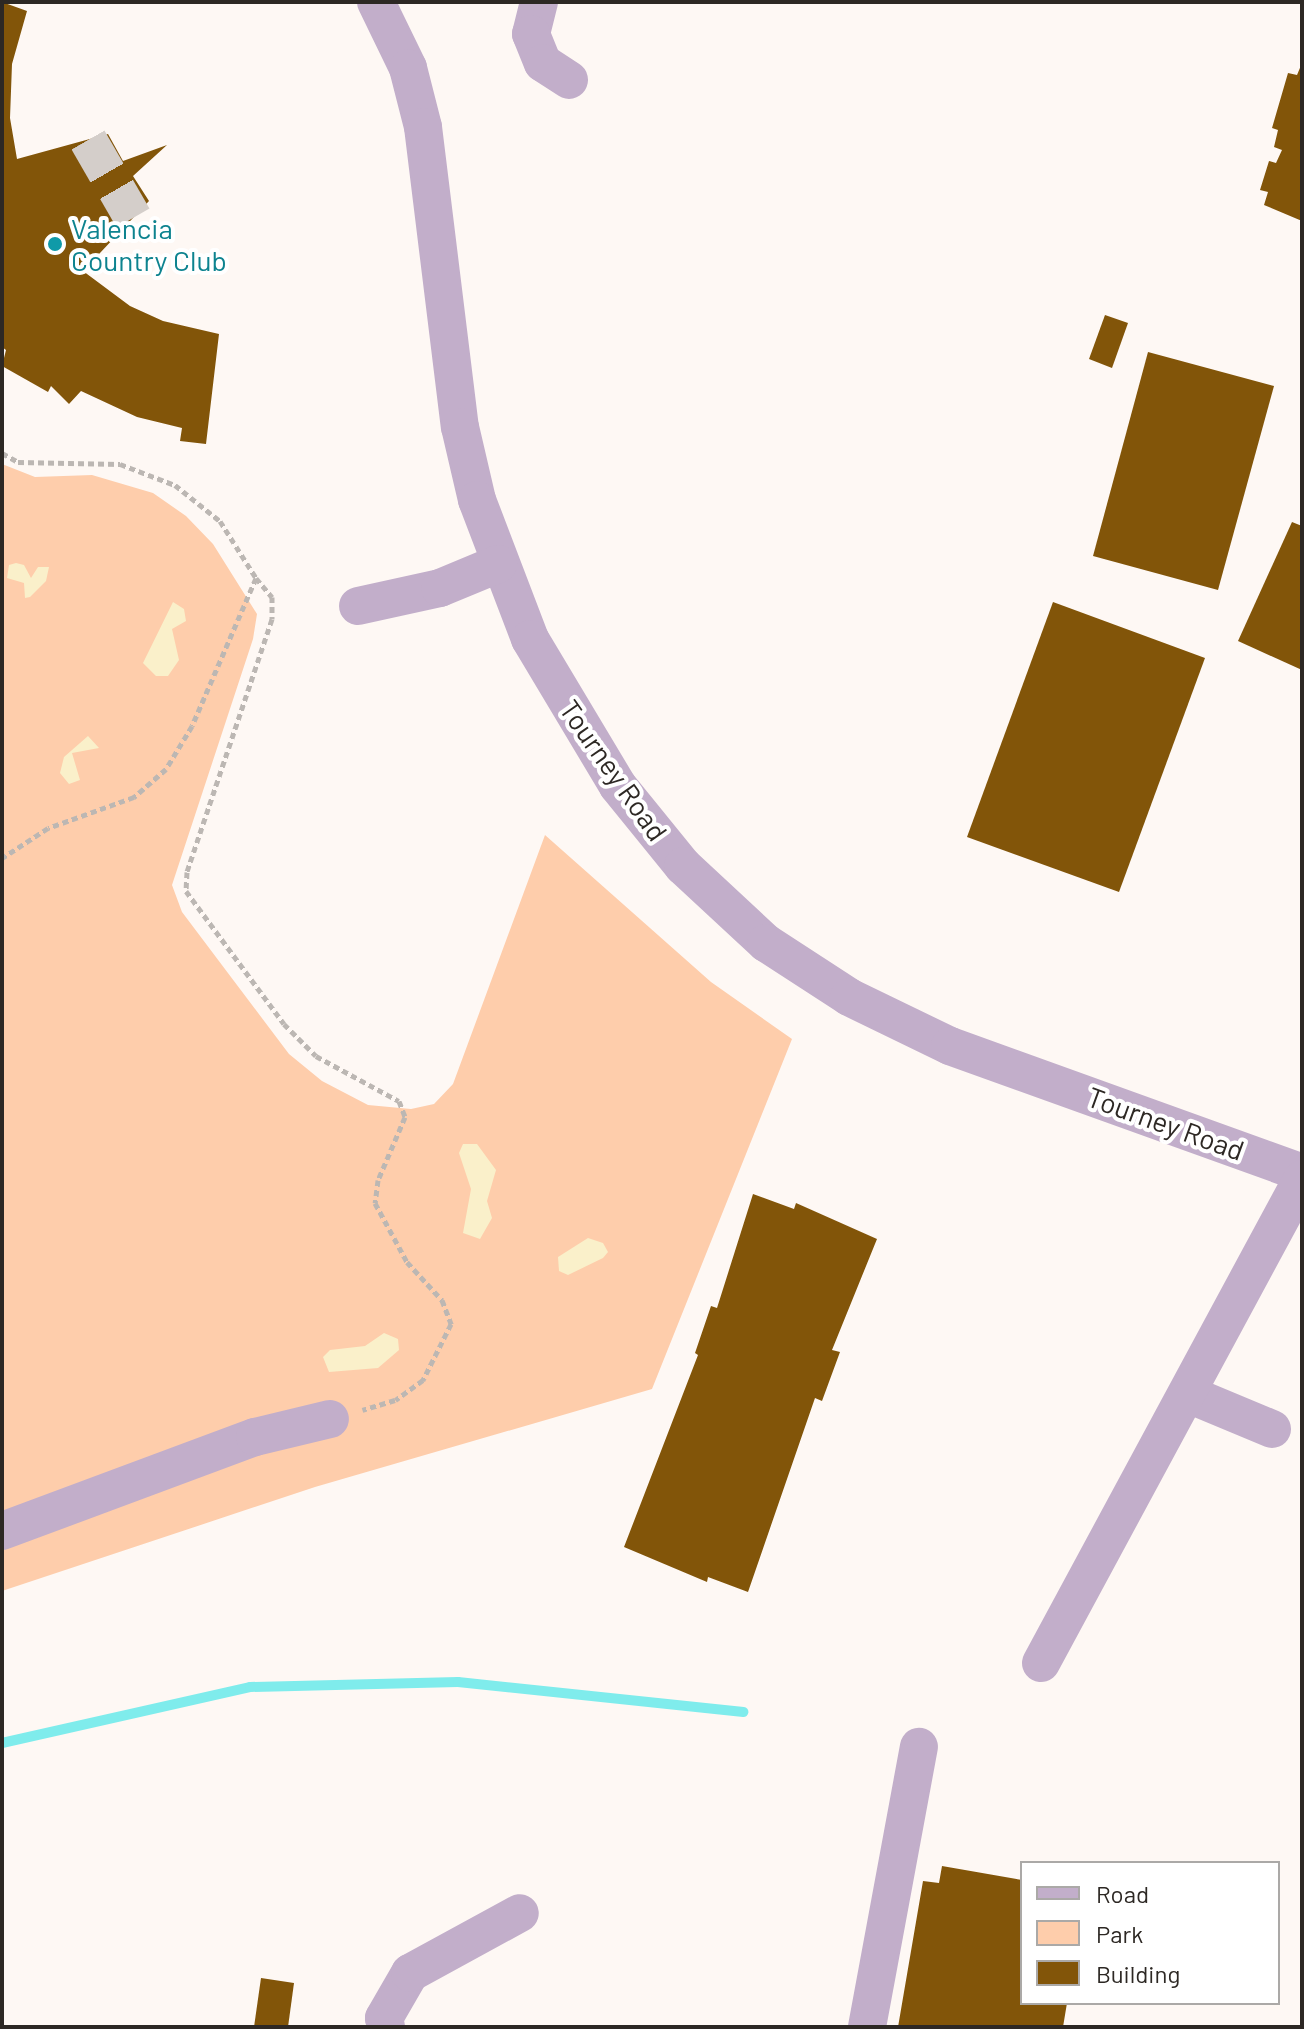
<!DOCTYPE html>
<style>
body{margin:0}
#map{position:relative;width:1304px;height:2029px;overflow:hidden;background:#fef8f4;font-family:Barlow,sans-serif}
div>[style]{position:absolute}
.green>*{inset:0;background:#fecdab}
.sand>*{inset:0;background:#faf0ca}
.stream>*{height:10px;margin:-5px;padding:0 5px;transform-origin:5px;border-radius:5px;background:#7fecec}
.building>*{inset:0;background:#825509}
.minor-tunnel>*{height:38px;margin-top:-19px;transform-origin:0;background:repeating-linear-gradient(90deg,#d4ceca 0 38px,transparent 0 57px)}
.path>*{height:5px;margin-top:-2.5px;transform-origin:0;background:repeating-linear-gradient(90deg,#bcb7b3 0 6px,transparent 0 10px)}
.minor>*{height:38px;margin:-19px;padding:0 19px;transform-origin:19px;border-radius:19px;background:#c2aeca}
.dots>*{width:22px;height:22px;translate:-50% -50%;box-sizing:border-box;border:4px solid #fff;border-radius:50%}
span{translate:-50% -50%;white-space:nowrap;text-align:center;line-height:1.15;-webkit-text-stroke:8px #fff;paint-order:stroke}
.culture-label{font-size:28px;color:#0d838f}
.left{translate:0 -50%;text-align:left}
.street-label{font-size:28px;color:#2d2824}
.frame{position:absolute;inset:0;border:4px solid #2d2824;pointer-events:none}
.legend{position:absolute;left:1020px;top:1861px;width:260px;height:144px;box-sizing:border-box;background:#fff;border:2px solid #aba9a7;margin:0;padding:10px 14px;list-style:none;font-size:24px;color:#2d2824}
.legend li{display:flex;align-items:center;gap:16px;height:40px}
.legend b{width:40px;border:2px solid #aba9a7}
</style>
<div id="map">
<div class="green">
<div style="clip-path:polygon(2px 464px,35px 477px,92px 475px,153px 493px,186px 516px,213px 544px,257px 614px,253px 639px,172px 885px,182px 912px,289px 1054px,322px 1081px,368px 1105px,411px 1109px,434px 1104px,453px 1084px,545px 835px,711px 982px,792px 1039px,652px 1389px,315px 1487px,2px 1591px)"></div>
</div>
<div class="sand">
<div style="clip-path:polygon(16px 563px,24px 565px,31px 578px,38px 567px,49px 567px,46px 581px,30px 597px,25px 598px,24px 583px,7px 578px,9px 565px)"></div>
<div style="clip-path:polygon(173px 602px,184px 609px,186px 621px,172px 629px,179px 660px,168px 676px,156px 676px,143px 663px)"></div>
<div style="clip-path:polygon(88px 736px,99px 748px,72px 753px,80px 780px,69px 784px,60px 773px,64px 757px)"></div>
<div style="clip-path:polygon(463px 1144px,477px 1144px,496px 1170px,487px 1201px,492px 1218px,480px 1239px,463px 1233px,471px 1189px,459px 1153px)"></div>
<div style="clip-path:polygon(588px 1238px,603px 1243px,608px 1252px,603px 1258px,568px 1275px,559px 1271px,558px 1257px)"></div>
<div style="clip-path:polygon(384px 1333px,398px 1339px,399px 1350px,378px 1368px,329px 1372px,323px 1357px,330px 1350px,365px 1346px)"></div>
</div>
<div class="stream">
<div style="left:2px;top:1743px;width:254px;rotate:-12.7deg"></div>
<div style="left:250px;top:1687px;width:208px;rotate:-1.4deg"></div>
<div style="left:458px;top:1682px;width:287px;rotate:6deg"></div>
</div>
<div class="building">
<div style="clip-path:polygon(2px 2px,27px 11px,12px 64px,10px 118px,17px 159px,108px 134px,123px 161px,167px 145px,133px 176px,149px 201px,83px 271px,130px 306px,163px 321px,219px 334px,206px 444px,180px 441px,182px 428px,137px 417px,81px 391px,69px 404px,51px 386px,48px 392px,2px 366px,6px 350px,2px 347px)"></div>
<div style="clip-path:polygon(1302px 63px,1302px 221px,1264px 205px,1268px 192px,1260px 190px,1269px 161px,1276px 163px,1282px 150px,1274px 147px,1278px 130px,1272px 128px,1288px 73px,1297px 75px)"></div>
<div style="clip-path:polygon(1105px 315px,1128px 323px,1112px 368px,1089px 359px)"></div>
<div style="clip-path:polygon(1148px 352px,1274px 386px,1218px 590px,1093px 556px)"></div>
<div style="clip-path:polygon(1292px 522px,1302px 526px,1302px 670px,1238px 641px)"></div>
<div style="clip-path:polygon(1053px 602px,1205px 658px,1119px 892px,967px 837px)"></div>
<div style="clip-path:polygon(753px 1194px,794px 1209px,796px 1203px,877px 1239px,832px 1350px,840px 1352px,822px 1401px,815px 1398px,748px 1592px,708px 1577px,707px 1582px,624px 1547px,698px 1355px,695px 1353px,711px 1306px,717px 1308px)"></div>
<div style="clip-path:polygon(942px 1866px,1022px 1880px,1022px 2003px,1067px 2003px,1063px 2027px,898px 2027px,923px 1881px,939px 1883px)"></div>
<div style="clip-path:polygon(261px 1978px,294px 1983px,288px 2027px,254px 2027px)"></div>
</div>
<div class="minor-tunnel">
<div style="left:88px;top:140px;width:90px;rotate:60deg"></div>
</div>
<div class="path">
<div style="left:2px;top:453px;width:18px;rotate:29deg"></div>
<div style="left:18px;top:462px;width:102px;rotate:1.1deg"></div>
<div style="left:120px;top:464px;width:59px;rotate:20.9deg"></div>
<div style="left:175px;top:485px;width:58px;rotate:38.7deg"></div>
<div style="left:220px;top:521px;width:67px;rotate:57.7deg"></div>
<div style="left:256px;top:578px;width:161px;rotate:113.4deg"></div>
<div style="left:192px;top:726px;width:50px;rotate:121.2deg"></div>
<div style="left:166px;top:769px;width:43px;rotate:138.8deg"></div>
<div style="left:134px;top:797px;width:91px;rotate:160.2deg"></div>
<div style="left:48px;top:828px;width:55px;rotate:146.9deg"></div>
<div style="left:256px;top:578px;width:25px;rotate:50deg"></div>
<div style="left:272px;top:597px;width:22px;rotate:90deg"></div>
<div style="left:272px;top:619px;width:267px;rotate:108.6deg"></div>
<div style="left:187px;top:872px;width:19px;rotate:93deg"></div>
<div style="left:186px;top:891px;width:165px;rotate:53.6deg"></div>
<div style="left:284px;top:1024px;width:45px;rotate:45deg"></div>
<div style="left:316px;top:1056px;width:94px;rotate:28.5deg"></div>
<div style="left:399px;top:1101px;width:17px;rotate:69deg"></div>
<div style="left:405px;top:1117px;width:69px;rotate:113.2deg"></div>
<div style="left:378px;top:1180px;width:23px;rotate:97deg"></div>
<div style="left:375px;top:1203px;width:67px;rotate:61.5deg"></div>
<div style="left:407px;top:1262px;width:52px;rotate:47.4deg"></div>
<div style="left:442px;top:1300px;width:26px;rotate:69deg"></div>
<div style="left:451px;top:1324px;width:63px;rotate:116.6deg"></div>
<div style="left:423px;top:1380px;width:34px;rotate:144deg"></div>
<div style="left:395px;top:1400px;width:34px;rotate:163deg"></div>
</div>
<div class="minor">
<div style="left:376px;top:2px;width:73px;rotate:64.1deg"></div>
<div style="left:408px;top:68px;width:61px;rotate:75.7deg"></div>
<div style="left:423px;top:127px;width:302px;rotate:83deg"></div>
<div style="left:460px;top:427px;width:75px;rotate:76.9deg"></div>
<div style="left:477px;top:500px;width:149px;rotate:69.1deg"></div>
<div style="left:530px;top:639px;width:171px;rotate:59.1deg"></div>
<div style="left:618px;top:786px;width:103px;rotate:50.9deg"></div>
<div style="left:683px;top:866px;width:113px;rotate:42.9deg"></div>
<div style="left:766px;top:943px;width:99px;rotate:33deg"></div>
<div style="left:849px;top:997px;width:112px;rotate:25.9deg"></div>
<div style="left:950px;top:1046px;width:374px;rotate:19.8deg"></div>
<div style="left:539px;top:2px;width:33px;rotate:104deg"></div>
<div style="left:531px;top:34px;width:31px;rotate:68deg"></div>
<div style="left:543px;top:63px;width:31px;rotate:33deg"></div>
<div style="left:358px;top:606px;width:84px;rotate:-12.4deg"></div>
<div style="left:440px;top:588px;width:63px;rotate:-22.5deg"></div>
<div style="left:1188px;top:1394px;width:91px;rotate:22.6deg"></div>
<div style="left:2px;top:1531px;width:270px;rotate:-20.4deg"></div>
<div style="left:255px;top:1437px;width:77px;rotate:-13.5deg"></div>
<div style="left:1041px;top:1663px;width:550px;rotate:-61.66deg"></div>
<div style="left:386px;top:2027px;width:9px;rotate:-103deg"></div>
<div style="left:384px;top:2018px;width:52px;rotate:-60deg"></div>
<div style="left:410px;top:1973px;width:125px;rotate:-28.6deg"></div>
<div style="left:867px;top:2027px;width:285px;rotate:-79.5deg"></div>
</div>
<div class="dots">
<div style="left:55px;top:244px;background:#0f9aa8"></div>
</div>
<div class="culture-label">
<span class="left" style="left:71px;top:244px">Valencia<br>Country Club</span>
</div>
<div class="street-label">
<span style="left:614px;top:770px;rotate:55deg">Tourney Road</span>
<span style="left:1166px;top:1123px;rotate:20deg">Tourney Road</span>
</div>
<div class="frame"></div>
<ul class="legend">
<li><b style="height:10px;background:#c2aeca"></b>Road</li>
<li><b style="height:22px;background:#fecdab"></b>Park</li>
<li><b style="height:22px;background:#825509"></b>Building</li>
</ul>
</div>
